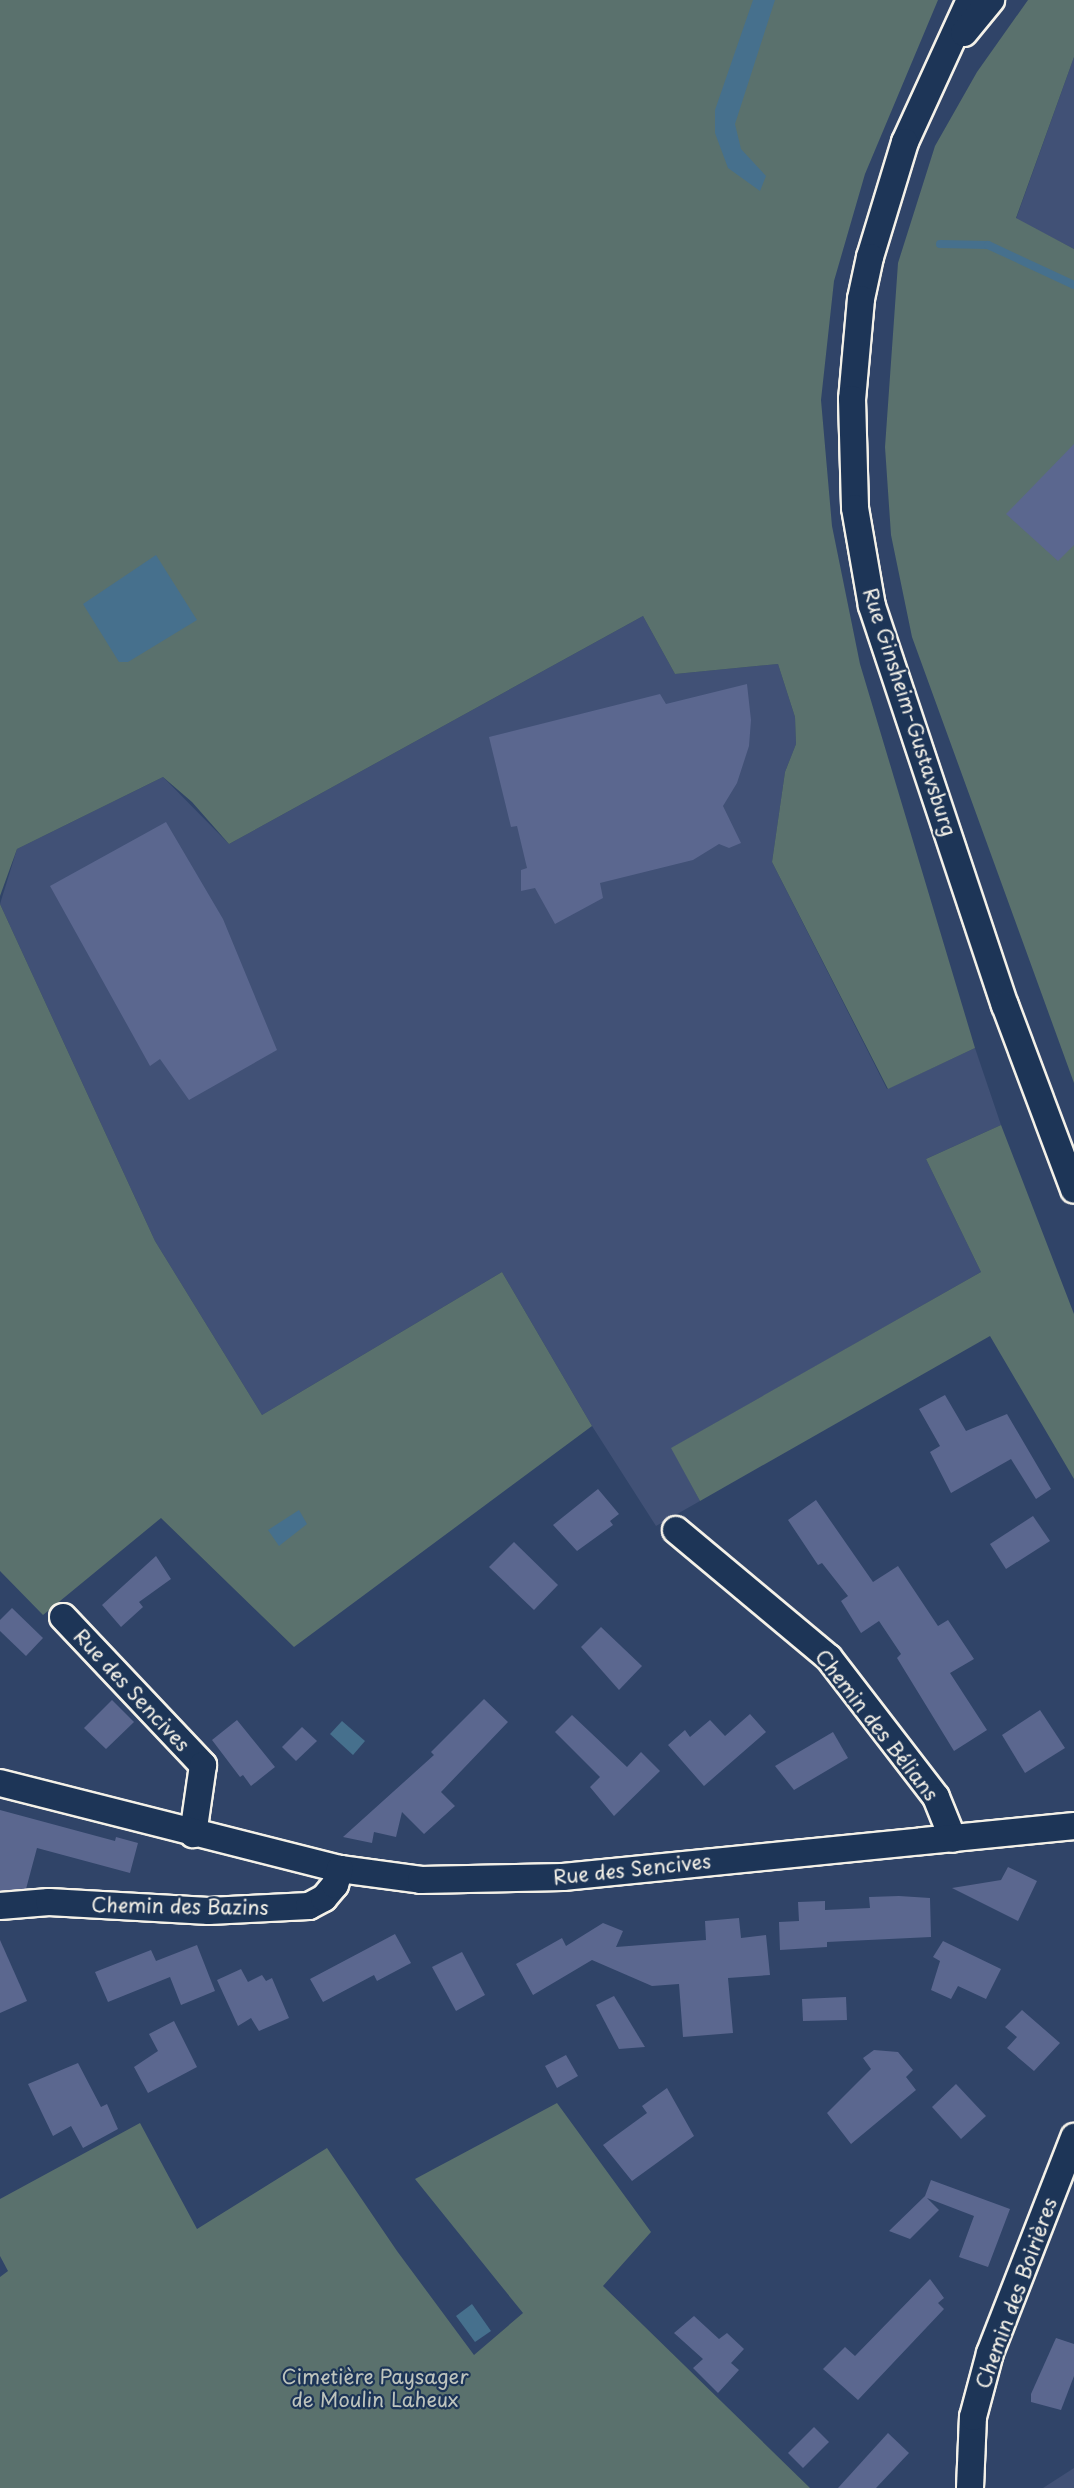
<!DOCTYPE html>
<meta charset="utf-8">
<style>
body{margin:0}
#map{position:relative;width:1074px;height:2488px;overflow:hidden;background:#304468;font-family:"Playpen Sans",sans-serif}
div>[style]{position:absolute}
.built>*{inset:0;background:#415176}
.green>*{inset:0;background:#5a716d}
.water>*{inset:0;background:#46708d}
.stream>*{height:8px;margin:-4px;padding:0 4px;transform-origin:4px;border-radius:4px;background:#46708d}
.building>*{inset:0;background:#5b678f}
.roads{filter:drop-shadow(2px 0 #f4f1e8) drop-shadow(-2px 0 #f4f1e8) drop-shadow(0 2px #f4f1e8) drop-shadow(0 -2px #f4f1e8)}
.minor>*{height:26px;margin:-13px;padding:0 13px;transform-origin:13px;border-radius:13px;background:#1d3557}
span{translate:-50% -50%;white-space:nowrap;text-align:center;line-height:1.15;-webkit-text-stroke:4.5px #1d3557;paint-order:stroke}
.street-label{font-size:20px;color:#f4f1e8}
.park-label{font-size:20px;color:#bec4bd}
</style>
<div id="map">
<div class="built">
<div style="clip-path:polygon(1074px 57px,1074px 249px,1016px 219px)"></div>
<div style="clip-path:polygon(643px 616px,675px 674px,778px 664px,795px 717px,796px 744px,785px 772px,772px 862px,887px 1089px,975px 1048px,1001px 1125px,926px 1159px,981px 1272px,672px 1448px,700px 1501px,656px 1526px,592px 1426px,502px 1272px,262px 1415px,155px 1241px,0 904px,17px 849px,163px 777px,229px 844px)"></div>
<div style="clip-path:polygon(1074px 2468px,1074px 2488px,1043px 2488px)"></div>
</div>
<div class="green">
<div style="clip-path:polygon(0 0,938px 0,865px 174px,834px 281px,821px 400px,832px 526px,860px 664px,975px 1048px,888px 1089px,772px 862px,785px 772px,796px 744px,795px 717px,778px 664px,675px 674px,643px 616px,229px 844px,192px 802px,163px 777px,17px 849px,0 896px)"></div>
<div style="clip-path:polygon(1028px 0,1074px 0,1074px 57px,1016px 218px,1074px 249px,1074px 1083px,912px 637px,891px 535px,885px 447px,898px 263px,935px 146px,977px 72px)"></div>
<div style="clip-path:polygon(0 904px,155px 1241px,262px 1415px,502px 1272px,592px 1426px,294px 1647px,161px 1518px,43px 1615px,0 1571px)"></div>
<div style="clip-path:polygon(1001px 1125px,1074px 1314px,1074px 1479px,990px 1336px,700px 1501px,671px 1448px,981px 1272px,926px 1159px)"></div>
<div style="clip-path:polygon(557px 2103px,651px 2232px,603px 2286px,810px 2488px,0 2488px,0 2277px,8px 2271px,0 2256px,0 2199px,140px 2123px,197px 2229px,327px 2148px,397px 2251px,474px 2355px,523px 2313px,415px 2179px)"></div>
</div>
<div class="water">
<div style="clip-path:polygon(753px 0,775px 0,735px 124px,741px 149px,766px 176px,760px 191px,728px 168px,715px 133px,715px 110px)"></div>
<div style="clip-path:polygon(156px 555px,197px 620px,128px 662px,119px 662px,83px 604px)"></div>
<div style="clip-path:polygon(299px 1510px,307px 1524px,279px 1546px,268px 1530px)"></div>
<div style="clip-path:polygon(342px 1721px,365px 1741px,353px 1755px,330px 1734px)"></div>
<div style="clip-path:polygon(472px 2304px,491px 2331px,475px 2342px,456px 2316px)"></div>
</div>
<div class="stream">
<div style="left:940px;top:244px;width:48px;rotate:1.2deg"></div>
<div style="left:988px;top:245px;width:95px;rotate:24.9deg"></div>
</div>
<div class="building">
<div style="clip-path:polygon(1074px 444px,1074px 545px,1058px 561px,1006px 514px)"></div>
<div style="clip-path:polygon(747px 684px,751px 720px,749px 746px,737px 783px,723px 806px,741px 843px,729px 848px,719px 844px,693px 860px,600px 883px,603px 898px,555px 924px,535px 888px,521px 891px,521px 870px,527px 868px,517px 826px,511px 827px,489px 737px,660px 694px,666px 704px)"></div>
<div style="clip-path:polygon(166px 822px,223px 919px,277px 1050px,189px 1100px,160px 1059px,150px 1066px,50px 886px)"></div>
<div style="clip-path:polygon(945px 1395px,966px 1431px,1007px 1414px,1051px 1489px,1036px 1499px,1011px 1459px,951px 1493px,930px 1452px,940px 1446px,919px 1409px)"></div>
<div style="clip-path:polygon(598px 1489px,619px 1514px,610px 1521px,613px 1525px,577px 1551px,553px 1525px)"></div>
<div style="clip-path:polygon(816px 1500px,873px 1582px,898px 1566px,938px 1626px,948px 1620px,974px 1659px,950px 1673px,987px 1730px,954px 1751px,897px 1658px,901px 1654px,879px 1621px,861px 1633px,841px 1601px,848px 1596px,822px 1563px,818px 1565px,788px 1520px)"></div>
<div style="clip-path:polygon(1033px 1516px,1050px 1541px,1006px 1569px,990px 1544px)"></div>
<div style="clip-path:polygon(514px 1542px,558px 1585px,534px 1610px,489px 1567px)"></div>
<div style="clip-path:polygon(156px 1556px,171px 1579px,139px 1602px,143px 1607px,121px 1627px,102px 1605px)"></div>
<div style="clip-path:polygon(12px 1608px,43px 1638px,26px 1656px,0 1631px,0 1620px)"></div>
<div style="clip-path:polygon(601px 1627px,642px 1666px,619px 1690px,581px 1647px)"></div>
<div style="clip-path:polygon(484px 1699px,508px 1722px,441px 1792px,455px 1806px,424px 1834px,402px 1812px,396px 1837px,374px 1832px,372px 1843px,343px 1837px,434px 1755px,431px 1752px)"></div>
<div style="clip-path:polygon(112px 1700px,134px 1722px,106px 1749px,84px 1728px)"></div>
<div style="clip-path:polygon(1040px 1710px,1065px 1748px,1025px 1773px,1002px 1735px)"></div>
<div style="clip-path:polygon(750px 1714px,766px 1732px,704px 1786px,668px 1745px,685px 1730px,690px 1737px,710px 1720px,725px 1736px)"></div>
<div style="clip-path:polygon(572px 1715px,627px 1767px,641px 1752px,660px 1771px,614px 1816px,590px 1787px,600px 1777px,555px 1732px)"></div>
<div style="clip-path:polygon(237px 1720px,275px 1767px,251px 1786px,243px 1775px,240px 1777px,212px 1740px)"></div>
<div style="clip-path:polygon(302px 1727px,317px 1741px,296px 1761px,282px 1747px)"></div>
<div style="clip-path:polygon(833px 1732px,848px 1758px,794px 1790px,775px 1766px)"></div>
<div style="clip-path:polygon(0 1810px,115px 1841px,116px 1837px,138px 1843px,130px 1873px,37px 1848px,26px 1889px,0 1891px)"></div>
<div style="clip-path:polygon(1008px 1867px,1037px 1881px,1018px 1921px,952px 1888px,1001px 1880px)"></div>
<div style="clip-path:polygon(899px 1896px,930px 1898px,931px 1937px,827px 1942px,827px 1947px,780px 1950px,779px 1922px,799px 1921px,798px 1902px,825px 1901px,825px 1910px,870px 1908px,869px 1897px)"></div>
<div style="clip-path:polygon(739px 1918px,741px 1938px,766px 1935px,770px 1975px,728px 1978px,733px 2033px,683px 2037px,679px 1984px,652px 1986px,592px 1960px,533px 1995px,516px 1964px,562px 1938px,566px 1946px,603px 1923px,623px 1931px,616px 1947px,706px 1940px,705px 1921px)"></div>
<div style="clip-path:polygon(395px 1934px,411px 1963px,377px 1981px,374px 1975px,323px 2002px,310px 1979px)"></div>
<div style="clip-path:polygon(0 1940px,27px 2001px,0 2013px)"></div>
<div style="clip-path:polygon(943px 1941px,1001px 1969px,986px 1999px,958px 1986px,951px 1999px,931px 1990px,940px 1961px,933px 1957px)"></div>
<div style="clip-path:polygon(197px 1945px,215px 1991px,181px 2005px,170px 1977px,108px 2002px,95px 1972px,151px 1950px,156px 1961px)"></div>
<div style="clip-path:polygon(462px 1952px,485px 1995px,456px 2011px,432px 1967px)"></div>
<div style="clip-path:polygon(241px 1969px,248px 1982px,262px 1975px,266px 1981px,272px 1978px,289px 2018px,259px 2031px,251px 2018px,238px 2026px,217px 1980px)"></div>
<div style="clip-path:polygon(614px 1996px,645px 2047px,619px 2049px,596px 2005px)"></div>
<div style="clip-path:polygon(846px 1997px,847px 2020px,803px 2021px,802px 1999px)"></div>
<div style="clip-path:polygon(1022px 2010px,1060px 2043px,1034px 2071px,1007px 2048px,1017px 2037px,1005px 2027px)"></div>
<div style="clip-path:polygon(174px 2021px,197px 2067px,148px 2093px,134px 2067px,158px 2051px,149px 2034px)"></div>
<div style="clip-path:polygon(874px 2050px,898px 2052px,913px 2070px,906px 2077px,916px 2090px,851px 2144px,827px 2113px,871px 2069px,863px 2058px)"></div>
<div style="clip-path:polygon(566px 2055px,578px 2076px,557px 2088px,545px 2066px)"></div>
<div style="clip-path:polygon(78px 2063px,101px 2107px,107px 2104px,118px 2129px,83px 2148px,71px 2126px,53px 2136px,28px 2084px)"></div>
<div style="clip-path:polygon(956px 2084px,986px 2116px,961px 2139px,932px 2107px)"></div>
<div style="clip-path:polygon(667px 2088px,694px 2136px,632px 2181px,603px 2145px,647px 2113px,642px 2106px)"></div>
<div style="clip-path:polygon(931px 2180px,1010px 2209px,988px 2267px,959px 2257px,974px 2216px,927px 2198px,939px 2210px,910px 2239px,889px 2231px,925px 2196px)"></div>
<div style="clip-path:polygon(930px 2279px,944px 2298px,938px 2303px,944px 2309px,858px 2400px,823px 2369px,845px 2347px,855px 2356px)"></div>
<div style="clip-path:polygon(694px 2316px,719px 2339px,727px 2333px,744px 2349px,731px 2363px,739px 2370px,718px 2393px,693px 2368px,703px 2359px,674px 2333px)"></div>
<div style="clip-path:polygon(1056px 2338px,1074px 2344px,1074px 2376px,1061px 2410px,1031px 2402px,1031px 2394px)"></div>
<div style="clip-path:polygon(814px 2427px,829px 2442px,803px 2468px,788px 2453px)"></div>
<div style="clip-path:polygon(888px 2433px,909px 2453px,876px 2488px,838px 2488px)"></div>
</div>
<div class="roads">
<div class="minor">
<div style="left:970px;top:0;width:156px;rotate:114.6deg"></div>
<div style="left:905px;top:142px;width:120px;rotate:106.9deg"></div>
<div style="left:870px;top:257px;width:43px;rotate:102.1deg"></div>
<div style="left:861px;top:299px;width:100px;rotate:95.1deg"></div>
<div style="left:852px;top:399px;width:109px;rotate:88.4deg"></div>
<div style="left:855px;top:508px;width:99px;rotate:80.2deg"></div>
<div style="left:872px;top:606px;width:421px;rotate:71.6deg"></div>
<div style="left:1005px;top:1005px;width:197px;rotate:69.5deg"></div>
<div style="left:964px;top:33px;width:43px;rotate:-50.7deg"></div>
<div style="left:676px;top:1530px;width:199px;rotate:39.9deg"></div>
<div style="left:829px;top:1658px;width:175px;rotate:52.4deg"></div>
<div style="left:936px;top:1797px;width:45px;rotate:68deg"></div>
<div style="left:63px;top:1617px;width:204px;rotate:46.6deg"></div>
<div style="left:203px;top:1765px;width:70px;rotate:98.2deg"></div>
<div style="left:0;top:1783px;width:351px;rotate:14.2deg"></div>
<div style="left:340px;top:1869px;width:82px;rotate:7.7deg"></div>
<div style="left:421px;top:1880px;width:142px;rotate:-1.2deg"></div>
<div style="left:563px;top:1877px;width:514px;rotate:-5.7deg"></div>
<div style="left:0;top:1906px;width:49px;rotate:-4.7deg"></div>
<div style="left:49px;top:1902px;width:160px;rotate:3.2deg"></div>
<div style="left:209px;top:1911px;width:100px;rotate:-2.9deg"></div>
<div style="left:309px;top:1906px;width:17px;rotate:-28deg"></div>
<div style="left:324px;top:1898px;width:17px;rotate:-50deg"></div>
<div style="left:335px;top:1885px;width:17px;rotate:-73deg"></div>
<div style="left:970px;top:2488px;width:71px;rotate:-87.6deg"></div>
<div style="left:973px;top:2417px;width:66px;rotate:-75.1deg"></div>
<div style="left:990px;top:2353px;width:232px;rotate:-68.7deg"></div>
</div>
</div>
<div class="street-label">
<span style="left:910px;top:712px;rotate:72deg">Rue Ginsheim-Gustavsburg</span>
<span style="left:132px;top:1690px;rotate:47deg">Rue des Sencives</span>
<span style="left:877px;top:1725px;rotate:52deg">Chemin des Bélians</span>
<span style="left:632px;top:1869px;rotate:-6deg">Rue des Sencives</span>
<span style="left:180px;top:1906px;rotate:1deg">Chemin des Bazins</span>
<span style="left:1016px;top:2293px;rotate:-70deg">Chemin des Boirières</span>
</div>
<div class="park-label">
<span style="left:375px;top:2388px">Cimetière Paysager<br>de Moulin Laheux</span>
</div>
</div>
